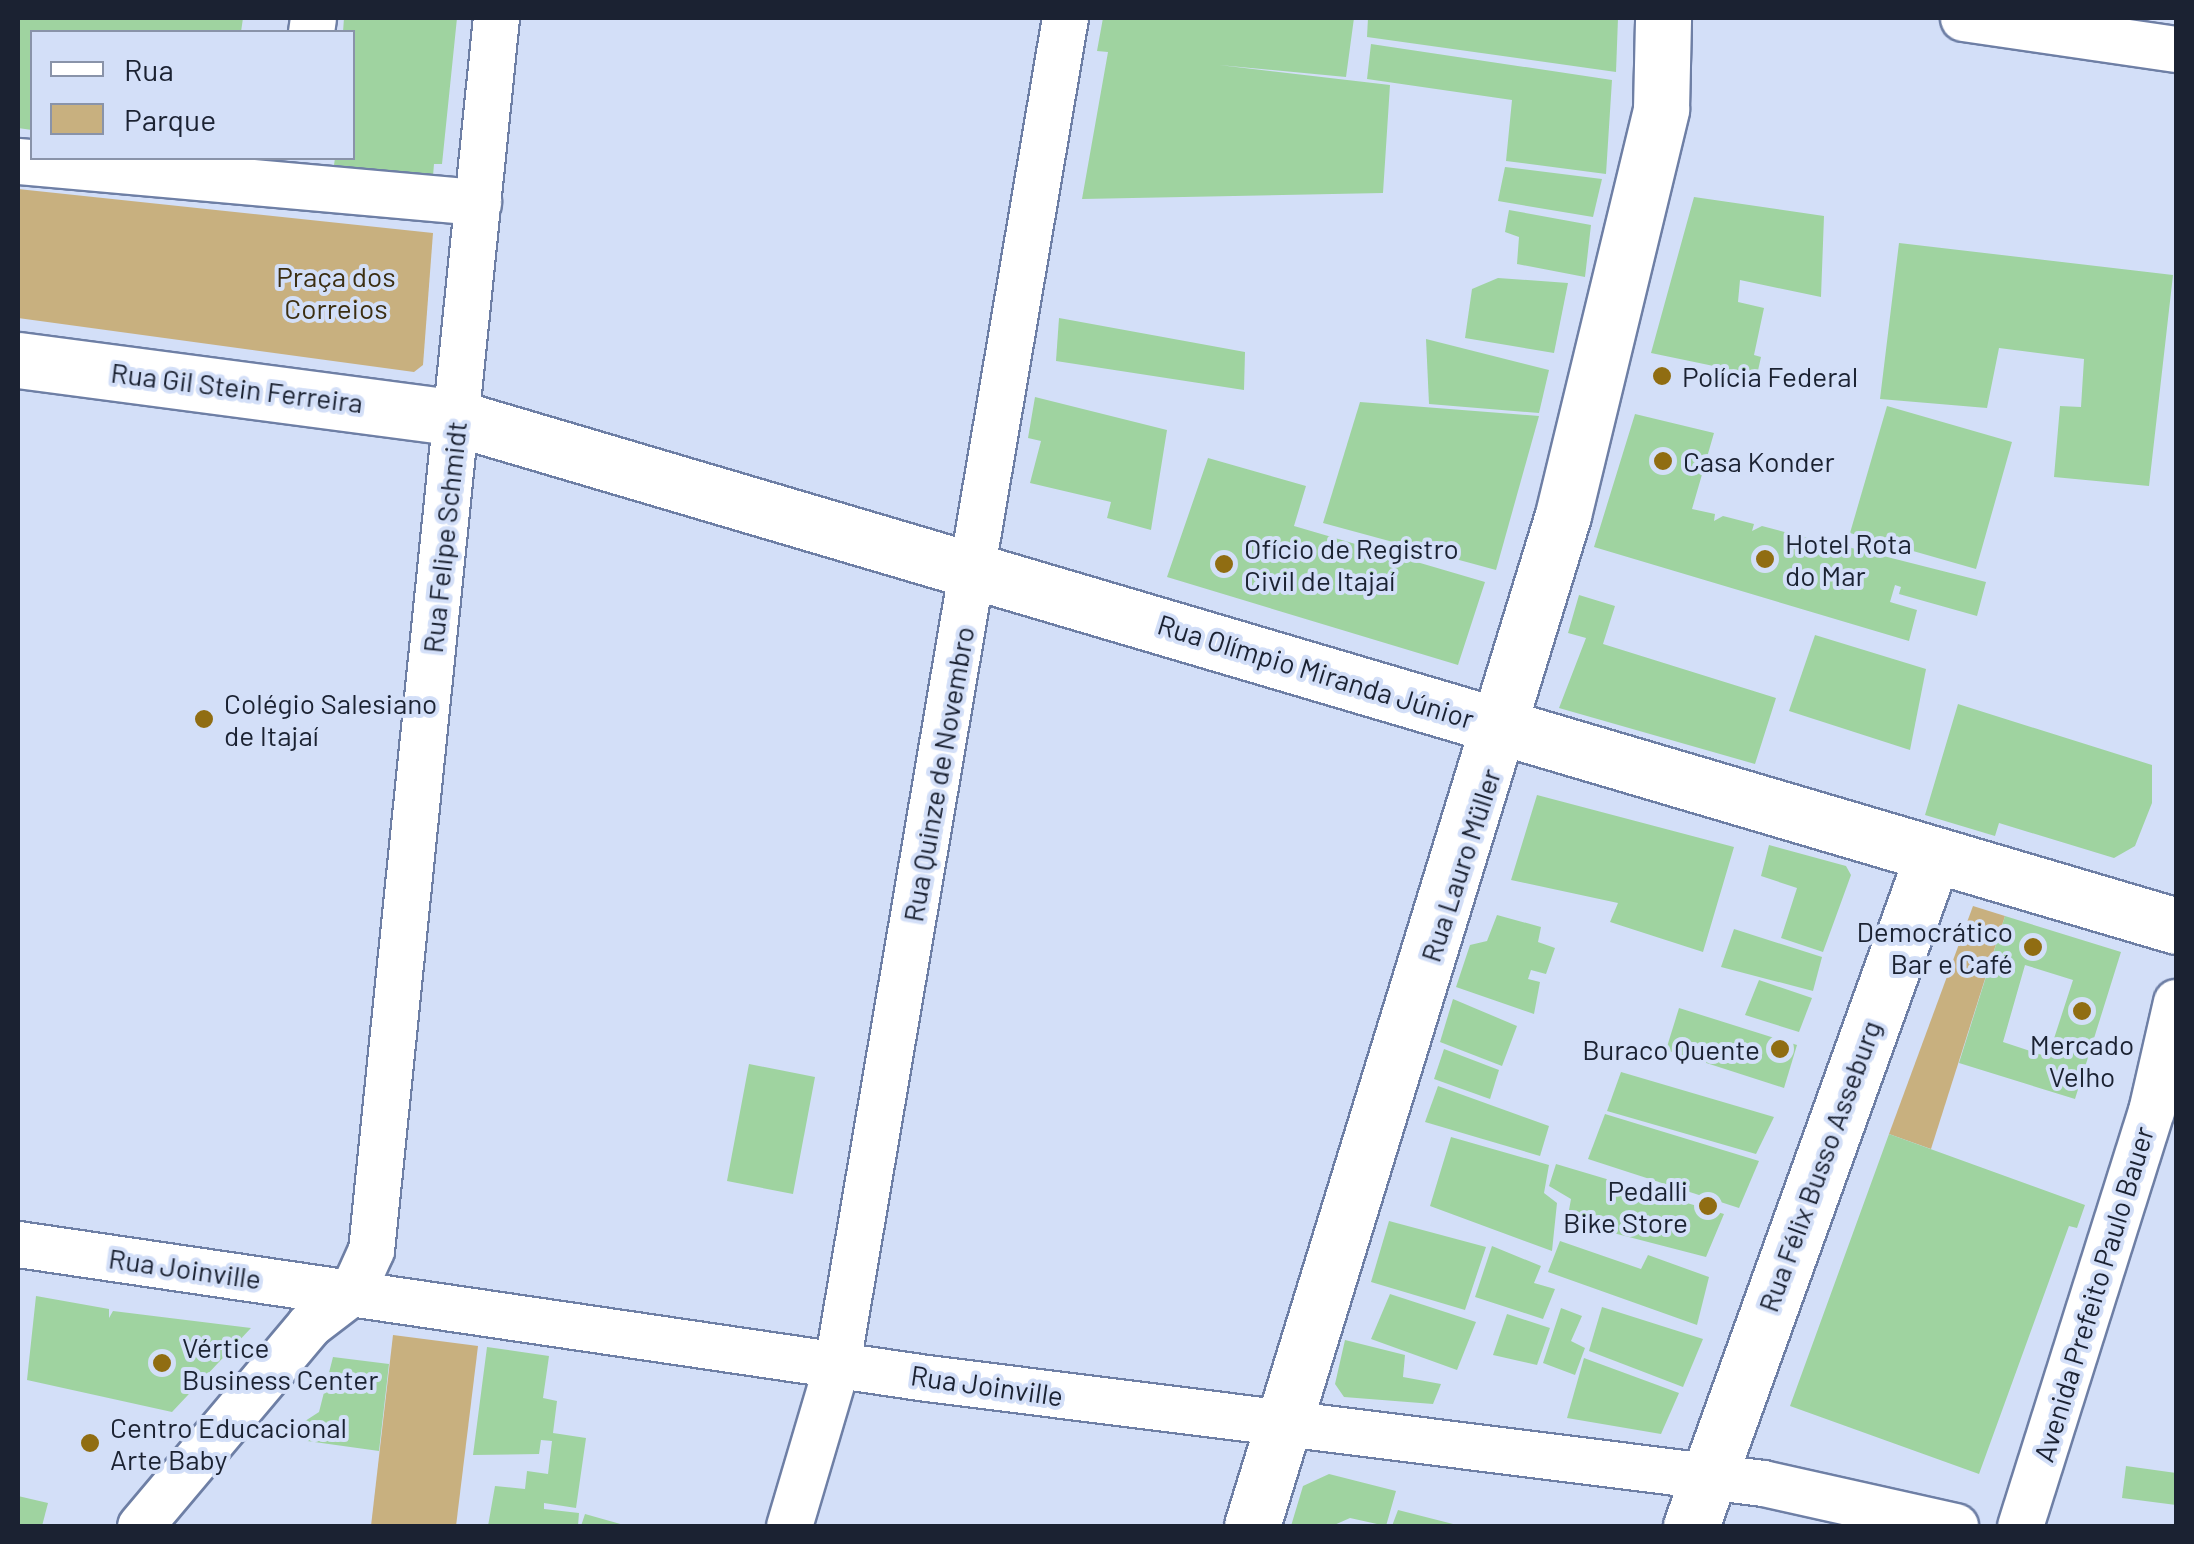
<!DOCTYPE html>
<meta charset="utf-8">
<style>
body{margin:0}
#map{position:relative;width:2194px;height:1544px;overflow:hidden;background:#d3dff8;font-family:Barlow,sans-serif}
div>[style]{position:absolute}
.green>*{inset:0;background:#c8b07f}
.building>*{inset:0;background:#9fd3a0}
.roads{filter:drop-shadow(2px 0 #6e7fa5) drop-shadow(-2px 0 #6e7fa5) drop-shadow(0 2px #6e7fa5) drop-shadow(0 -2px #6e7fa5)}
.minor>*{height:45px;margin:-22.5px;padding:0 22.5px;transform-origin:22.5px;border-radius:22.5px;background:#fff}
.major>*{height:55px;margin:-27.5px;padding:0 27.5px;transform-origin:27.5px;border-radius:27.5px;background:#fff}
.dots>*{width:28px;height:28px;translate:-50% -50%;box-sizing:border-box;border:5px solid #d3dff8;border-radius:50%}
span{translate:-50% -50%;white-space:nowrap;text-align:center;line-height:1.15;-webkit-text-stroke:8px #d3dff8;paint-order:stroke}
.park-label{font-size:28px;color:#3b2e11}
.poi-label{font-size:28px;color:#1b2232}
.left{translate:0 -50%;text-align:left}
.right{translate:-100% -50%;text-align:right}
.street-label{font-size:28px;color:#1b2232}
.frame{position:absolute;inset:0;border:20px solid #1b2232;pointer-events:none}
.legend{position:absolute;left:30px;top:30px;width:325px;height:130px;box-sizing:border-box;background:#d3dff8;border:2px solid #8993a9;margin:0;padding:12px 18px;list-style:none;font-size:30px;color:#1b2232}
.legend li{display:flex;align-items:center;gap:20px;height:50px}
.legend b{width:50px;border:2px solid #8993a9}
</style>
<div id="map">
<div class="green">
<div style="clip-path:polygon(18px 189px,433px 233px,423px 365px,414px 372px,18px 318px)"></div>
<div style="clip-path:polygon(1973px 906px,2005px 916px,1931px 1149px,1889px 1134px)"></div>
<div style="clip-path:polygon(393px 1335px,478px 1346px,456px 1526px,371px 1526px)"></div>
</div>
<div class="building">
<div style="clip-path:polygon(18px 18px,243px 18px,241px 32px,32px 32px,32px 130px,18px 128px)"></div>
<div style="clip-path:polygon(344px 18px,457px 18px,442px 164px,434px 164px,433px 176px,334px 165px,335px 158px,352px 158px,352px 32px,343px 32px)"></div>
<div style="clip-path:polygon(1103px 18px,1354px 18px,1346px 77px,1219px 65px,1390px 85px,1383px 193px,1082px 199px,1108px 52px,1097px 51px)"></div>
<div style="clip-path:polygon(1368px 18px,1618px 18px,1616px 72px,1367px 37px)"></div>
<div style="clip-path:polygon(1371px 44px,1612px 80px,1606px 174px,1506px 161px,1512px 100px,1367px 79px)"></div>
<div style="clip-path:polygon(1505px 167px,1602px 179px,1593px 217px,1498px 201px)"></div>
<div style="clip-path:polygon(1694px 197px,1824px 216px,1821px 297px,1740px 280px,1738px 302px,1764px 308px,1754px 355px,1761px 357px,1757px 375px,1651px 353px)"></div>
<div style="clip-path:polygon(1509px 210px,1591px 225px,1585px 277px,1517px 264px,1519px 237px,1505px 232px)"></div>
<div style="clip-path:polygon(1899px 243px,2173px 275px,2149px 486px,2054px 477px,2060px 406px,2081px 407px,2084px 359px,1999px 348px,1987px 408px,1880px 399px)"></div>
<div style="clip-path:polygon(1498px 278px,1568px 283px,1554px 353px,1465px 338px,1472px 289px)"></div>
<div style="clip-path:polygon(1059px 318px,1245px 352px,1244px 390px,1056px 361px)"></div>
<div style="clip-path:polygon(1426px 339px,1549px 370px,1539px 413px,1429px 404px)"></div>
<div style="clip-path:polygon(1035px 397px,1167px 430px,1151px 530px,1107px 518px,1111px 502px,1030px 483px,1041px 441px,1028px 438px)"></div>
<div style="clip-path:polygon(1360px 402px,1539px 416px,1496px 570px,1323px 523px)"></div>
<div style="clip-path:polygon(1887px 406px,2012px 442px,1976px 569px,1850px 533px)"></div>
<div style="clip-path:polygon(1635px 414px,1714px 433px,1692px 509px,1715px 514px,1714px 521px,1723px 516px,1754px 524px,1752px 531px,1762px 526px,1792px 534px,1790px 540px,1799px 542px,1801px 536px,1832px 544px,1834px 551px,1836px 544px,1986px 582px,1977px 616px,1899px 594px,1901px 587px,1895px 585px,1890px 602px,1917px 610px,1909px 641px,1594px 547px)"></div>
<div style="clip-path:polygon(1208px 458px,1306px 486px,1294px 526px,1485px 582px,1458px 665px,1167px 577px)"></div>
<div style="clip-path:polygon(1579px 595px,1615px 606px,1603px 644px,1776px 698px,1755px 764px,1559px 708px,1586px 638px,1568px 633px)"></div>
<div style="clip-path:polygon(1815px 635px,1926px 669px,1910px 750px,1789px 711px)"></div>
<div style="clip-path:polygon(1958px 704px,2152px 765px,2152px 803px,2135px 846px,2114px 858px,1999px 823px,1995px 836px,1925px 815px)"></div>
<div style="clip-path:polygon(1537px 795px,1734px 847px,1703px 952px,1610px 922px,1618px 903px,1511px 880px)"></div>
<div style="clip-path:polygon(1769px 845px,1846px 866px,1851px 875px,1823px 952px,1781px 938px,1797px 888px,1761px 876px)"></div>
<div style="clip-path:polygon(1497px 915px,1541px 927px,1538px 942px,1555px 948px,1546px 974px,1531px 970px,1528px 979px,1540px 982px,1534px 1014px,1456px 987px,1470px 945px,1487px 941px)"></div>
<div style="clip-path:polygon(evenodd,2005px 916px,2121px 952px,2075px 1099px,1959px 1063px,2005px 916px,2025px 965px,2073px 980px,2048px 1057px,2003px 1042px,2025px 965px)"></div>
<div style="clip-path:polygon(1734px 929px,1822px 957px,1813px 991px,1721px 967px)"></div>
<div style="clip-path:polygon(1759px 980px,1812px 998px,1799px 1032px,1745px 1015px)"></div>
<div style="clip-path:polygon(1453px 999px,1517px 1026px,1502px 1066px,1440px 1042px)"></div>
<div style="clip-path:polygon(1679px 1008px,1797px 1045px,1784px 1088px,1666px 1050px)"></div>
<div style="clip-path:polygon(1444px 1049px,1499px 1070px,1490px 1099px,1434px 1079px)"></div>
<div style="clip-path:polygon(749px 1064px,815px 1077px,793px 1194px,727px 1181px)"></div>
<div style="clip-path:polygon(1621px 1072px,1774px 1117px,1756px 1154px,1607px 1111px)"></div>
<div style="clip-path:polygon(1438px 1086px,1549px 1126px,1540px 1156px,1425px 1122px)"></div>
<div style="clip-path:polygon(1605px 1114px,1759px 1161px,1739px 1208px,1588px 1159px)"></div>
<div style="clip-path:polygon(1889px 1134px,2085px 1205px,2077px 1228px,2069px 1226px,1979px 1474px,1790px 1406px)"></div>
<div style="clip-path:polygon(1451px 1137px,1549px 1165px,1544px 1193px,1557px 1203px,1552px 1251px,1430px 1206px)"></div>
<div style="clip-path:polygon(1556px 1164px,1724px 1214px,1706px 1257px,1567px 1221px,1571px 1199px,1549px 1186px)"></div>
<div style="clip-path:polygon(1389px 1221px,1486px 1247px,1465px 1310px,1371px 1282px)"></div>
<div style="clip-path:polygon(1560px 1241px,1641px 1269px,1648px 1255px,1709px 1277px,1697px 1325px,1548px 1272px)"></div>
<div style="clip-path:polygon(1492px 1246px,1541px 1266px,1534px 1283px,1555px 1289px,1543px 1319px,1475px 1297px)"></div>
<div style="clip-path:polygon(1390px 1294px,1476px 1322px,1457px 1370px,1371px 1339px)"></div>
<div style="clip-path:polygon(36px 1296px,109px 1309px,109px 1318px,113px 1311px,251px 1328px,172px 1412px,27px 1380px)"></div>
<div style="clip-path:polygon(1602px 1307px,1703px 1339px,1683px 1387px,1589px 1351px)"></div>
<div style="clip-path:polygon(1561px 1308px,1582px 1316px,1571px 1341px,1585px 1348px,1575px 1375px,1543px 1363px)"></div>
<div style="clip-path:polygon(1507px 1314px,1550px 1328px,1537px 1365px,1493px 1355px)"></div>
<div style="clip-path:polygon(1345px 1340px,1405px 1355px,1403px 1377px,1441px 1384px,1433px 1404px,1344px 1397px,1335px 1384px)"></div>
<div style="clip-path:polygon(487px 1347px,549px 1356px,543px 1398px,557px 1401px,553px 1433px,586px 1438px,576px 1508px,544px 1503px,544px 1509px,579px 1513px,578px 1526px,488px 1526px,495px 1486px,525px 1489px,527px 1471px,548px 1474px,552px 1441px,541px 1440px,539px 1454px,473px 1455px)"></div>
<div style="clip-path:polygon(333px 1357px,389px 1364px,379px 1451px,300px 1440px,302px 1423px,319px 1412px)"></div>
<div style="clip-path:polygon(1584px 1358px,1679px 1393px,1661px 1434px,1567px 1418px)"></div>
<div style="clip-path:polygon(2126px 1466px,2176px 1473px,2176px 1505px,2122px 1498px)"></div>
<div style="clip-path:polygon(1329px 1474px,1396px 1491px,1386px 1526px,1350px 1518px,1332px 1526px,1291px 1526px,1303px 1486px)"></div>
<div style="clip-path:polygon(18px 1496px,48px 1503px,42px 1526px,18px 1526px)"></div>
<div style="clip-path:polygon(1398px 1510px,1457px 1525px,1456px 1526px,1392px 1526px)"></div>
<div style="clip-path:polygon(585px 1514px,624px 1525px,624px 1526px,581px 1526px)"></div>
</div>
<div class="roads">
<div class="minor">
<div style="left:1963px;top:18px;width:215px;rotate:8.3deg"></div>
<div style="left:311px;top:32px;width:14px;rotate:-82deg"></div>
<div style="left:18px;top:161px;width:462px;rotate:5.1deg"></div>
<div style="left:18px;top:1244px;width:919px;rotate:8.39deg"></div>
<div style="left:927px;top:1378px;width:843px;rotate:7.16deg"></div>
<div style="left:1763px;top:1483px;width:197px;rotate:12.6deg"></div>
<div style="left:140px;top:1526px;width:263px;rotate:-49.9deg"></div>
<div style="left:309px;top:1325px;width:54px;rotate:-37.5deg"></div>
<div style="left:352px;top:1292px;width:46px;rotate:-65.7deg"></div>
<div style="left:371px;top:1250px;width:1238px;rotate:-84.21deg"></div>
<div style="left:789px;top:1526px;width:169px;rotate:-73.5deg"></div>
<div style="left:837px;top:1364px;width:1365px;rotate:-80.39deg"></div>
<div style="left:2020px;top:1526px;width:435px;rotate:-72.5deg"></div>
<div style="left:2151px;top:1111px;width:112px;rotate:-77.1deg"></div>
</div>
<div class="major">
<div style="left:18px;top:360px;width:442px;rotate:7.5deg"></div>
<div style="left:456px;top:418px;width:1793px;rotate:16.45deg"></div>
<div style="left:1252px;top:1526px;width:1058px;rotate:-72.9deg"></div>
<div style="left:1563px;top:515px;width:418px;rotate:-76.4deg"></div>
<div style="left:1661px;top:109px;width:91px;rotate:-88.7deg"></div>
<div style="left:1691px;top:1526px;width:713px;rotate:-70.17deg"></div>
</div>
</div>
<div class="dots">
<div style="left:1662px;top:376px;background:#906d12"></div>
<div style="left:1663px;top:461px;background:#906d12"></div>
<div style="left:1765px;top:559px;background:#906d12"></div>
<div style="left:1224px;top:564px;background:#906d12"></div>
<div style="left:204px;top:719px;background:#906d12"></div>
<div style="left:2033px;top:947px;background:#906d12"></div>
<div style="left:2082px;top:1011px;background:#906d12"></div>
<div style="left:1780px;top:1049px;background:#906d12"></div>
<div style="left:1708px;top:1206px;background:#906d12"></div>
<div style="left:162px;top:1363px;background:#906d12"></div>
<div style="left:90px;top:1443px;background:#906d12"></div>
</div>
<div class="park-label">
<span style="left:336px;top:292px">Praça dos<br>Correios</span>
</div>
<div class="poi-label">
<span class="left" style="left:1682px;top:376px">Polícia Federal</span>
<span class="left" style="left:1683px;top:461px">Casa Konder</span>
<span class="left" style="left:1785px;top:559px">Hotel Rota<br>do Mar</span>
<span class="left" style="left:1244px;top:564px">Ofício de Registro<br>Civil de Itajaí</span>
<span class="left" style="left:224px;top:719px">Colégio Salesiano<br>de Itajaí</span>
<span class="right" style="left:2013px;top:947px">Democrático<br>Bar e Café</span>
<span style="left:2082px;top:1060px">Mercado<br>Velho</span>
<span class="right" style="left:1760px;top:1049px">Buraco Quente</span>
<span class="right" style="left:1688px;top:1206px">Pedalli<br>Bike Store</span>
<span class="left" style="left:182px;top:1363px">Vértice<br>Business Center</span>
<span class="left" style="left:110px;top:1443px">Centro Educacional<br>Arte Baby</span>
</div>
<div class="street-label">
<span style="left:237px;top:387px;rotate:7deg">Rua Gil Stein Ferreira</span>
<span style="left:444px;top:537px;rotate:-84deg">Rua Felipe Schmidt</span>
<span style="left:1316px;top:671px;rotate:17deg">Rua Olímpio Miranda Júnior</span>
<span style="left:938px;top:774px;rotate:-80deg">Rua Quinze de Novembro</span>
<span style="left:1460px;top:865px;rotate:-72deg">Rua Lauro Müller</span>
<span style="left:1819px;top:1166px;rotate:-70deg">Rua Félix Busso Asseburg</span>
<span style="left:185px;top:1268px;rotate:8deg">Rua Joinville</span>
<span style="left:2093px;top:1294px;rotate:-73deg">Avenida Prefeito Paulo Bauer</span>
<span style="left:987px;top:1385px;rotate:8deg">Rua Joinville</span>
</div>
<div class="frame"></div>
<ul class="legend">
<li><b style="height:12px;background:#fff"></b>Rua</li>
<li><b style="height:28px;background:#c8b07f"></b>Parque</li>
</ul>
</div>
